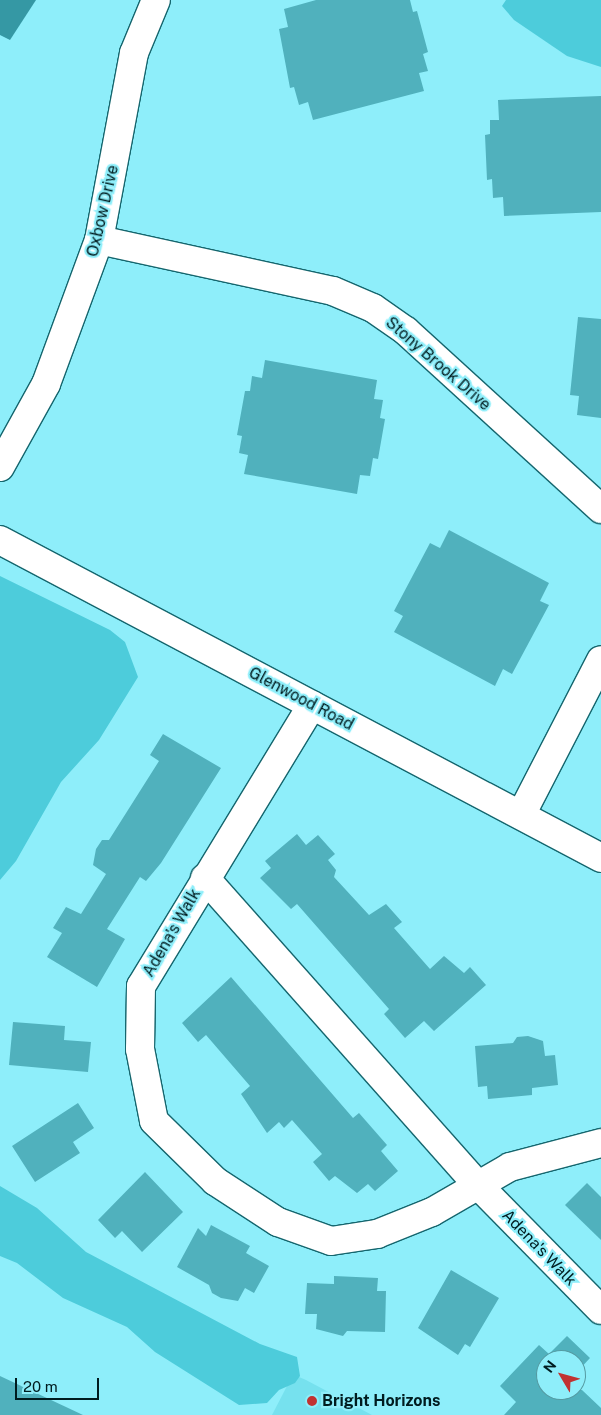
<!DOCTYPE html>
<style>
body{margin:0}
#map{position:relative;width:601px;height:1415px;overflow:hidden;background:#8eeefa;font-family:"Public Sans",sans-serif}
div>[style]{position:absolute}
.built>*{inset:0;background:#76e1ee}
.green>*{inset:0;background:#4dccdb}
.water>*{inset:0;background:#3598a4}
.building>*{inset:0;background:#50b1bd}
.roads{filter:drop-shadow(1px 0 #15666e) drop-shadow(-1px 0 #15666e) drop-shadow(0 1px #15666e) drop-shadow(0 -1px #15666e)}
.minor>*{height:28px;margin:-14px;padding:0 14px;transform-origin:14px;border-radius:14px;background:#fff}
.dots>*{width:14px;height:14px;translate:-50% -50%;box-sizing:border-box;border:2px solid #8eeefa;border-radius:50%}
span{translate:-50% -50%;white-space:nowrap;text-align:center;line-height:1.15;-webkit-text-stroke:4.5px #8eeefa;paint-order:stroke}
.street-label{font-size:16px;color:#001c1f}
.poi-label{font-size:16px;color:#001c1f;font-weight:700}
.left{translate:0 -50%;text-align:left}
.north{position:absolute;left:536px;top:1350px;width:50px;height:50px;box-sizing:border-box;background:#8eeefa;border:1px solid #559aa2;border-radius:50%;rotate:307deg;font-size:14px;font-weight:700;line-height:20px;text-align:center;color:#001c1f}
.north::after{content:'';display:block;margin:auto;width:18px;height:22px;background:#c13231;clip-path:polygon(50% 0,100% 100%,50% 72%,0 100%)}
.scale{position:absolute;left:15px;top:1378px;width:84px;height:22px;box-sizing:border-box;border:2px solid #001c1f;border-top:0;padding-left:6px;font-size:15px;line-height:18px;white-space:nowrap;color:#001c1f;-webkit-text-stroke:4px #8eeefa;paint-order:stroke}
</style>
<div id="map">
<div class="built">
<div style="clip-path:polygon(299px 1377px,306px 1380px,372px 1415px,272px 1415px,287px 1386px)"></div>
</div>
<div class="green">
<div style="clip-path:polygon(506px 0,601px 0,601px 67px,567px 56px,514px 20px,502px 6px)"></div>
<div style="clip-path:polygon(0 576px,110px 630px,125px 642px,138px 677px,99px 740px,61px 782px,16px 861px,0 880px)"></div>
<div style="clip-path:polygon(0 1186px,37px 1208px,86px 1252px,260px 1344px,297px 1357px,300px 1376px,295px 1383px,279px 1390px,267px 1403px,239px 1405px,155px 1352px,127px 1327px,63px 1298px,17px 1263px,0 1256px)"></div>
</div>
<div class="water">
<div style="clip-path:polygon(0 0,36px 0,10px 40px,0 35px)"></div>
</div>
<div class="building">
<div style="clip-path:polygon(316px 0,410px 0,413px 12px,417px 11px,428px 52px,423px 54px,428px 71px,419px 73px,424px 91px,313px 120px,308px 102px,299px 105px,294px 87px,290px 88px,279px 29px,288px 27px,284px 9px)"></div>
<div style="clip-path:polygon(601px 96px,601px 212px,504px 216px,503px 197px,493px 198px,492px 179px,487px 180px,485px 135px,490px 134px,490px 120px,499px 120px,498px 100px)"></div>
<div style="clip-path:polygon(578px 317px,601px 319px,601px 418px,577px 415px,579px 396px,570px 395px)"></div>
<div style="clip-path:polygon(265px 360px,377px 380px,374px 399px,383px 400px,380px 418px,385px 419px,378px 459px,373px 458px,370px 476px,360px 475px,357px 494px,244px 474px,248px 455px,239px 453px,242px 436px,237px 435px,245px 391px,250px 391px,252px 376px,262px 378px)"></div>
<div style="clip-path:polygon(449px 530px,549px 583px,540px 601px,549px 605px,512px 674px,503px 669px,495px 686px,394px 632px,403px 616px,394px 611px,430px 543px,440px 548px)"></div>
<div style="clip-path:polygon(163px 734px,221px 768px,161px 863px,146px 881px,140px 877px,107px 929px,125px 939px,97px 987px,47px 957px,62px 933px,53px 928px,66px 907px,81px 914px,106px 874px,93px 865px,96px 849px,102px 840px,109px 840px,159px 761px,150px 755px)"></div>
<div style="clip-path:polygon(297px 834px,306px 845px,318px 835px,335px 854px,328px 860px,336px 870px,334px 877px,369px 915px,386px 904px,402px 922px,394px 928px,430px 969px,444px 956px,464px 973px,470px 967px,486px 985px,434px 1031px,424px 1021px,405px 1038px,384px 1014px,389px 1009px,297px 904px,291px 909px,260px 878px,271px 868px,265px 861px)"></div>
<div style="clip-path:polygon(231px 977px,353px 1118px,359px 1113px,387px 1145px,381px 1151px,398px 1171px,375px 1191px,368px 1184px,357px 1193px,335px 1176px,329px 1181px,313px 1162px,322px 1154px,292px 1120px,284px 1128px,279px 1122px,267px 1133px,241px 1094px,250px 1086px,206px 1035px,198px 1042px,182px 1023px)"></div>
<div style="clip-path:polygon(13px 1022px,65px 1026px,64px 1040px,91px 1042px,88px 1072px,9px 1065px)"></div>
<div style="clip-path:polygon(528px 1036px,543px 1041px,545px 1056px,555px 1055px,558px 1085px,532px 1088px,532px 1095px,488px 1099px,487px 1086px,478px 1087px,475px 1046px,513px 1043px,517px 1037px)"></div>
<div style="clip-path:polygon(78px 1103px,94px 1128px,73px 1142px,80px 1153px,35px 1182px,12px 1146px)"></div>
<div style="clip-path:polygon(145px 1172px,183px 1212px,142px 1252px,122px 1231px,115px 1238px,98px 1220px)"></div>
<div style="clip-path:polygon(587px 1183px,601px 1197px,601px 1240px,565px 1205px)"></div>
<div style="clip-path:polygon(211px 1225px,250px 1246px,246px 1253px,269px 1266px,254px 1293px,245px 1288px,238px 1301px,221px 1298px,212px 1293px,209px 1285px,177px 1267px,198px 1228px,206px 1236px)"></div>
<div style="clip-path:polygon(451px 1270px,499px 1298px,470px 1347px,465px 1344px,458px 1355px,418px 1328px)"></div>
<div style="clip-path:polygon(334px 1276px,378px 1278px,377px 1291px,386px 1291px,385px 1332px,347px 1331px,343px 1336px,316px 1329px,317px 1314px,305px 1314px,307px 1283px,334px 1284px)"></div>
<div style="clip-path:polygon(567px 1336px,590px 1358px,576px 1373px,576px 1360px,546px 1360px,546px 1390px,582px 1390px,601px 1408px,601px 1415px,504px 1415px,516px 1402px,500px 1386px,539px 1345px,549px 1354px)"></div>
<div style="clip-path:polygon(0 1376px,83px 1415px,0 1415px)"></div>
</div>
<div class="roads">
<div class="minor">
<div style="left:99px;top:240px;width:239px;rotate:12.3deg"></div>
<div style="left:333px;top:291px;width:43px;rotate:23deg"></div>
<div style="left:373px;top:308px;width:40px;rotate:34.9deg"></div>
<div style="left:406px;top:331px;width:264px;rotate:42.4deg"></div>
<div style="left:0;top:467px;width:95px;rotate:-61deg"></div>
<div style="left:46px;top:384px;width:153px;rotate:-69.8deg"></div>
<div style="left:99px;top:240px;width:190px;rotate:-79.4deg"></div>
<div style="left:134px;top:53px;width:57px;rotate:-67.5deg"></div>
<div style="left:0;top:540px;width:680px;rotate:27.88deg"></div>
<div style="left:312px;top:705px;width:329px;rotate:121.3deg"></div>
<div style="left:141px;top:986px;width:63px;rotate:90.9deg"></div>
<div style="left:140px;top:1049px;width:73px;rotate:79deg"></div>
<div style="left:154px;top:1121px;width:86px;rotate:44.5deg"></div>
<div style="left:215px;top:1181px;width:75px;rotate:33.1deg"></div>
<div style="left:278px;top:1222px;width:56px;rotate:19.7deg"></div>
<div style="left:331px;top:1241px;width:47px;rotate:-8.7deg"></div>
<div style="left:377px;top:1234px;width:59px;rotate:-21.8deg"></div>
<div style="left:432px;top:1212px;width:90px;rotate:-30deg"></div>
<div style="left:510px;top:1167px;width:94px;rotate:-14.8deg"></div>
<div style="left:521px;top:815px;width:174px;rotate:-62.7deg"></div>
<div style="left:205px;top:878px;width:411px;rotate:48.4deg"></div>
<div style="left:478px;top:1185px;width:175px;rotate:45.5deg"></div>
</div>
</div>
<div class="dots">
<div style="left:312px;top:1401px;background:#c13231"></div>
</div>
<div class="street-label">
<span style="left:103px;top:211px;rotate:-77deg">Oxbow Drive</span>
<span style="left:438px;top:364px;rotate:41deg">Stony Brook Drive</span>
<span style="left:301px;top:699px;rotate:28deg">Glenwood Road</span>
<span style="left:172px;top:933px;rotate:-60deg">Adena's Walk</span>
<span style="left:539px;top:1248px;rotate:46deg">Adena's Walk</span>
</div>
<div class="poi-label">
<span class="left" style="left:322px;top:1401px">Bright Horizons</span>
</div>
<div class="north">N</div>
<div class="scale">20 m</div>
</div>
